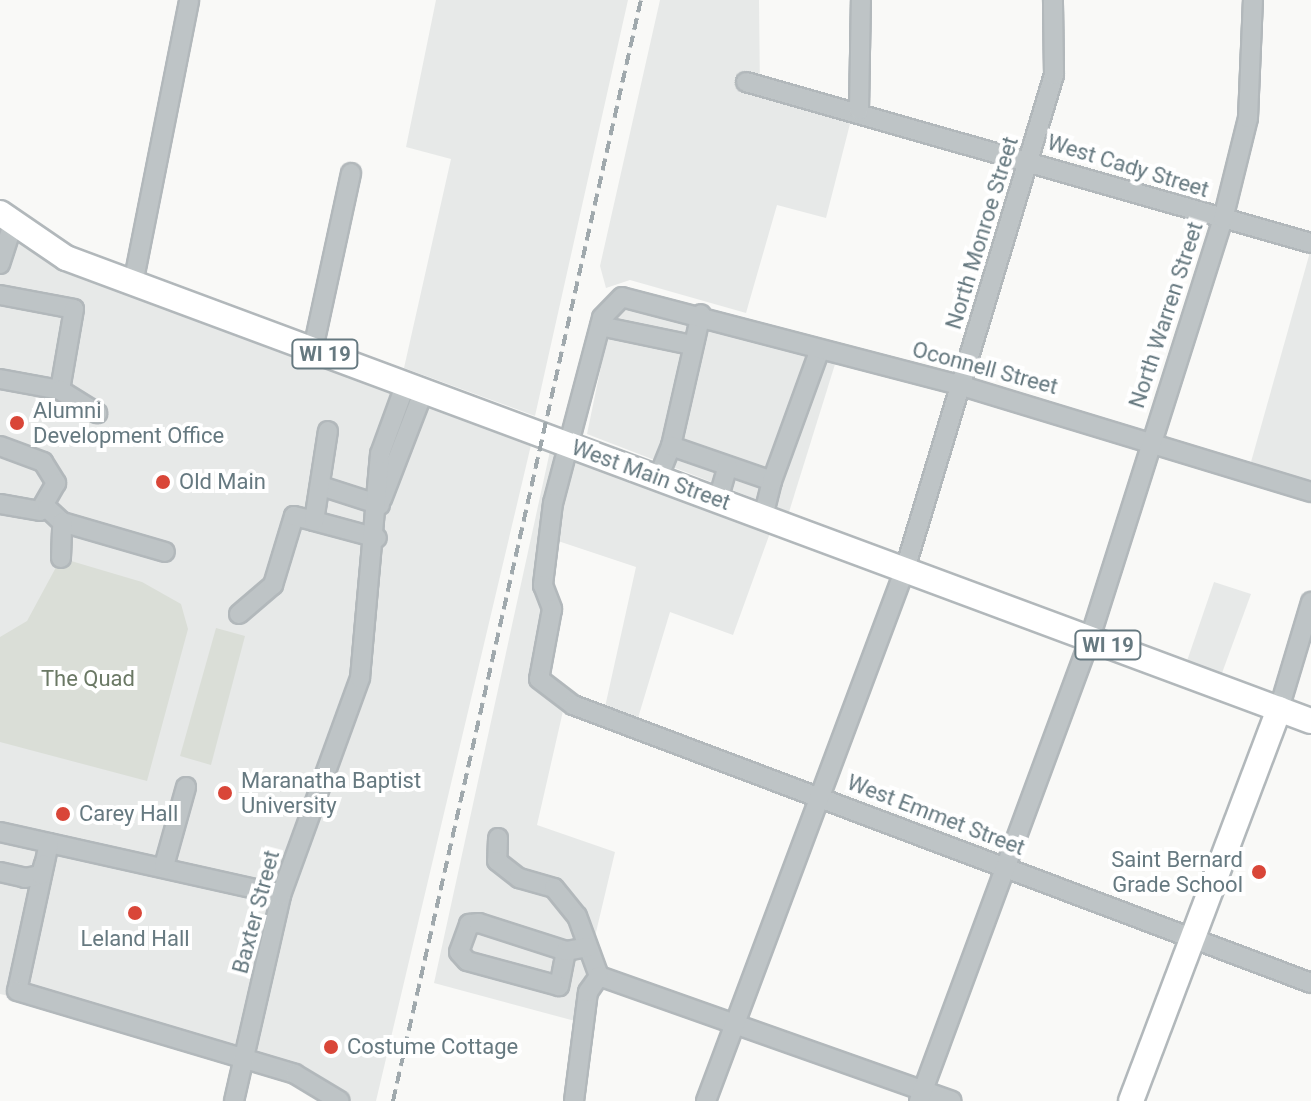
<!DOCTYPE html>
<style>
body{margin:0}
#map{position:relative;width:1311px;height:1101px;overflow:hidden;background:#f9f9f7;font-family:Roboto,sans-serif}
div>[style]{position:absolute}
.built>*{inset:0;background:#e7e9e8}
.green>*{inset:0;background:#daded7}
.roads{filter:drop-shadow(2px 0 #b2b8bb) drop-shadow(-2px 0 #b2b8bb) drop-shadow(0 2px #b2b8bb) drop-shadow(0 -2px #b2b8bb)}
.minor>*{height:18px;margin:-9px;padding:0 9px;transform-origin:9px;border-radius:9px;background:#bec4c6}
.major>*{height:24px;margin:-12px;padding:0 12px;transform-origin:12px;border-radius:12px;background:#fff}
.rail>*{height:4px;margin-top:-2px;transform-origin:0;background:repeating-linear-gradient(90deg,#a0a9ad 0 12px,transparent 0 18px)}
.dots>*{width:22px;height:22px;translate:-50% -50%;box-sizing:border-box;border:4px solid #fff;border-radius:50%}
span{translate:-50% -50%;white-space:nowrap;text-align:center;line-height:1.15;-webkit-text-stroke:8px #fff;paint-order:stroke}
.shield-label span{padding:2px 6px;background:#fff;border:2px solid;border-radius:6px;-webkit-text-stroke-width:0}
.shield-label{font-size:20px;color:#667980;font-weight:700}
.street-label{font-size:22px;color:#667980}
.poi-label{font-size:22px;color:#667980}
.left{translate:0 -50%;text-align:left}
.right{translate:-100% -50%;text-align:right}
.park-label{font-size:22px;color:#6b7965}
</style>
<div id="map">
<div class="built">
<div style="clip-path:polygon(436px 0,628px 0,535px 416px,404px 368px,451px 159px,406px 147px)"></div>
<div style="clip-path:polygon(660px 0,759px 0,760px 93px,852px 116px,826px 218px,777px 205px,746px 313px,630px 280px,606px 288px,600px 266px)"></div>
<div style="clip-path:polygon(0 224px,234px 331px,531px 445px,376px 1101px,352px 1101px,11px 985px,9px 996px,0 994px)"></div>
<div style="clip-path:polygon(1310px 252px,1311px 252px,1311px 481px,1251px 462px)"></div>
<div style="clip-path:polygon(621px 303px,836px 361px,789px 512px,587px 434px,612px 313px)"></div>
<div style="clip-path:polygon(550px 451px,770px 533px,733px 635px,670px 612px,638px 718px,605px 707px,636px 567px,558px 541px,536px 687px,563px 711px,537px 825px,615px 852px,575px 1021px,434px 983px)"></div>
<div style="clip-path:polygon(1214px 582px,1251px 594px,1222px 673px,1187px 661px)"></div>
</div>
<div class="green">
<div style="clip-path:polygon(61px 558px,142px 582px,181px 604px,188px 629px,147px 781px,0 742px,0 637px,27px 621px)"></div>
<div style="clip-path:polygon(216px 628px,245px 636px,211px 765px,180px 756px)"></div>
</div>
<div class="roads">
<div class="minor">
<div style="left:746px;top:82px;width:587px;rotate:15.91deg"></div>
<div style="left:859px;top:110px;width:110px;rotate:-89deg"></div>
<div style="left:0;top:264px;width:42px;rotate:-72deg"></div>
<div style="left:133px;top:284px;width:289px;rotate:-78.8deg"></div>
<div style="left:0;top:295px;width:75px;rotate:10.7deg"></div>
<div style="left:74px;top:309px;width:82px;rotate:99.8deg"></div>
<div style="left:60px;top:390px;width:61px;rotate:-169.6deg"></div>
<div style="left:600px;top:326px;width:94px;rotate:11.7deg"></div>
<div style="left:313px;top:349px;width:180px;rotate:-77.8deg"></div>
<div style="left:60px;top:390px;width:44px;rotate:31.9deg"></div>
<div style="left:0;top:446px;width:46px;rotate:20.4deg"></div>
<div style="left:43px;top:462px;width:25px;rotate:58deg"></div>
<div style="left:56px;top:483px;width:32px;rotate:120deg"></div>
<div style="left:40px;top:511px;width:41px;rotate:-170.1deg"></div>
<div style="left:671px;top:446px;width:135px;rotate:-77.2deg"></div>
<div style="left:658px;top:478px;width:35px;rotate:-68deg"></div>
<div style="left:671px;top:446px;width:107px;rotate:19.1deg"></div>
<div style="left:772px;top:481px;width:36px;rotate:104deg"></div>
<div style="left:772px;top:481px;width:140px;rotate:-70deg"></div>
<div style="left:321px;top:486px;width:62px;rotate:17.9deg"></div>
<div style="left:1311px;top:492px;width:368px;rotate:-163.1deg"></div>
<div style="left:959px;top:385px;width:348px;rotate:-165.4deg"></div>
<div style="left:622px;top:297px;width:29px;rotate:134deg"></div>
<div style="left:602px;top:318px;width:191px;rotate:104.8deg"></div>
<div style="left:553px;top:503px;width:83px;rotate:97deg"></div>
<div style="left:543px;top:585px;width:26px;rotate:69deg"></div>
<div style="left:552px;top:609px;width:71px;rotate:100.5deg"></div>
<div style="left:539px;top:679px;width:43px;rotate:37.4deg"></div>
<div style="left:573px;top:705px;width:789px;rotate:20.64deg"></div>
<div style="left:382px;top:499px;width:117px;rotate:-68.9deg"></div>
<div style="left:718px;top:500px;width:35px;rotate:-74deg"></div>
<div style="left:47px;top:508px;width:21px;rotate:43deg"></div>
<div style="left:62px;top:522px;width:107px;rotate:16.2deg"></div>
<div style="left:314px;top:521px;width:65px;rotate:15.1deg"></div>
<div style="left:61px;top:558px;width:36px;rotate:-88deg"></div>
<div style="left:239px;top:614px;width:45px;rotate:-40.5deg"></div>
<div style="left:273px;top:585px;width:72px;rotate:-73.1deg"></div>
<div style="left:294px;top:516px;width:21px;rotate:14deg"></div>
<div style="left:314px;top:521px;width:91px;rotate:-81.2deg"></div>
<div style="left:1279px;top:709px;width:112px;rotate:-73.3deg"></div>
<div style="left:0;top:832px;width:288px;rotate:12.6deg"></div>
<div style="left:498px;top:838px;width:23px;rotate:92deg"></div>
<div style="left:497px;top:861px;width:28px;rotate:38deg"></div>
<div style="left:519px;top:878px;width:36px;rotate:16deg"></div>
<div style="left:554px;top:888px;width:36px;rotate:51deg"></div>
<div style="left:577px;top:916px;width:64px;rotate:69.9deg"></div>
<div style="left:49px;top:843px;width:151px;rotate:102.2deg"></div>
<div style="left:17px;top:991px;width:290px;rotate:16.6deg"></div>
<div style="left:295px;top:1074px;width:52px;rotate:31deg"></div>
<div style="left:164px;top:866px;width:82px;rotate:-74.4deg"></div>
<div style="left:0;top:872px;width:26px;rotate:13deg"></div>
<div style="left:25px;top:878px;width:16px;rotate:-11deg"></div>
<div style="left:41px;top:875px;width:11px;rotate:-75deg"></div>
<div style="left:566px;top:951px;width:36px;rotate:101deg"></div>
<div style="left:559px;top:986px;width:95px;rotate:-164.8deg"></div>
<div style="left:467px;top:961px;width:12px;rotate:-132deg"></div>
<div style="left:459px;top:952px;width:30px;rotate:-70deg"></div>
<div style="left:469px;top:924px;width:10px;rotate:-6deg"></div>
<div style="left:479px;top:923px;width:91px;rotate:17.8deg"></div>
<div style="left:566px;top:951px;width:22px;rotate:-10deg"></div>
<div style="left:599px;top:976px;width:374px;rotate:19.5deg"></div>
<div style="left:234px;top:1101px;width:211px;rotate:-77.1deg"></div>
<div style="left:281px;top:895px;width:231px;rotate:-70deg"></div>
<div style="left:360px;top:678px;width:225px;rotate:-84.9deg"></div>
<div style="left:380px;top:454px;width:76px;rotate:-69.9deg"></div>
<div style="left:574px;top:1101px;width:110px;rotate:-82.7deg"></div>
<div style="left:588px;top:992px;width:19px;rotate:-55deg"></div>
<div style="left:706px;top:1101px;width:568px;rotate:-69.49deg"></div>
<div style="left:905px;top:569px;width:516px;rotate:-73.22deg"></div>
<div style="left:1054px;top:75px;width:75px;rotate:-90.8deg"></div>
<div style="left:919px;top:1101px;width:494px;rotate:-69.7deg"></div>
<div style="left:1090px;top:638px;width:440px;rotate:-72.4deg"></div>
<div style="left:1223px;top:219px;width:104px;rotate:-76.1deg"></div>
<div style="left:1248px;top:118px;width:118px;rotate:-87.6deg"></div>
</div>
<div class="major">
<div style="left:0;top:213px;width:80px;rotate:34.3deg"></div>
<div style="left:66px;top:258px;width:1328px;rotate:20.4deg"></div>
<div style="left:1131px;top:1101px;width:419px;rotate:-69.3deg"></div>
</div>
</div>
<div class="rail">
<div style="left:393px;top:1101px;width:1129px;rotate:-77.31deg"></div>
</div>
<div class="dots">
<div style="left:17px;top:423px;background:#d94638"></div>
<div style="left:163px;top:482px;background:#d94638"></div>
<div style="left:225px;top:793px;background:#d94638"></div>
<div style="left:63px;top:814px;background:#d94638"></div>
<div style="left:1259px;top:872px;background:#d94638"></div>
<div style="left:135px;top:913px;background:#d94638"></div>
<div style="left:331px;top:1047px;background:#d94638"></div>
</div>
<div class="shield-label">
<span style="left:325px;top:354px">WI 19</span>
<span style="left:1108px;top:645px">WI 19</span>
</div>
<div class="street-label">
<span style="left:1128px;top:166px;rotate:17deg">West Cady Street</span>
<span style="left:982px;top:233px;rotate:-73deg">North Monroe Street</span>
<span style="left:1166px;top:315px;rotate:-72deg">North Warren Street</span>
<span style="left:985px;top:368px;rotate:15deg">Oconnell Street</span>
<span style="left:651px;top:475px;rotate:20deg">West Main Street</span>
<span style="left:936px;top:815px;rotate:21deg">West Emmet Street</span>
<span style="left:256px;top:912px;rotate:-75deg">Baxter Street</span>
</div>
<div class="poi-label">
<span class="left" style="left:33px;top:423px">Alumni<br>Development Office</span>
<span class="left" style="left:179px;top:482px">Old Main</span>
<span class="left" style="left:241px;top:793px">Maranatha Baptist<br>University</span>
<span class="left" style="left:79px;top:814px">Carey Hall</span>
<span class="right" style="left:1243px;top:872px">Saint Bernard<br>Grade School</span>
<span style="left:135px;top:939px">Leland Hall</span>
<span class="left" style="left:347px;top:1047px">Costume Cottage</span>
</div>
<div class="park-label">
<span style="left:88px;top:679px">The Quad</span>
</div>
</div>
